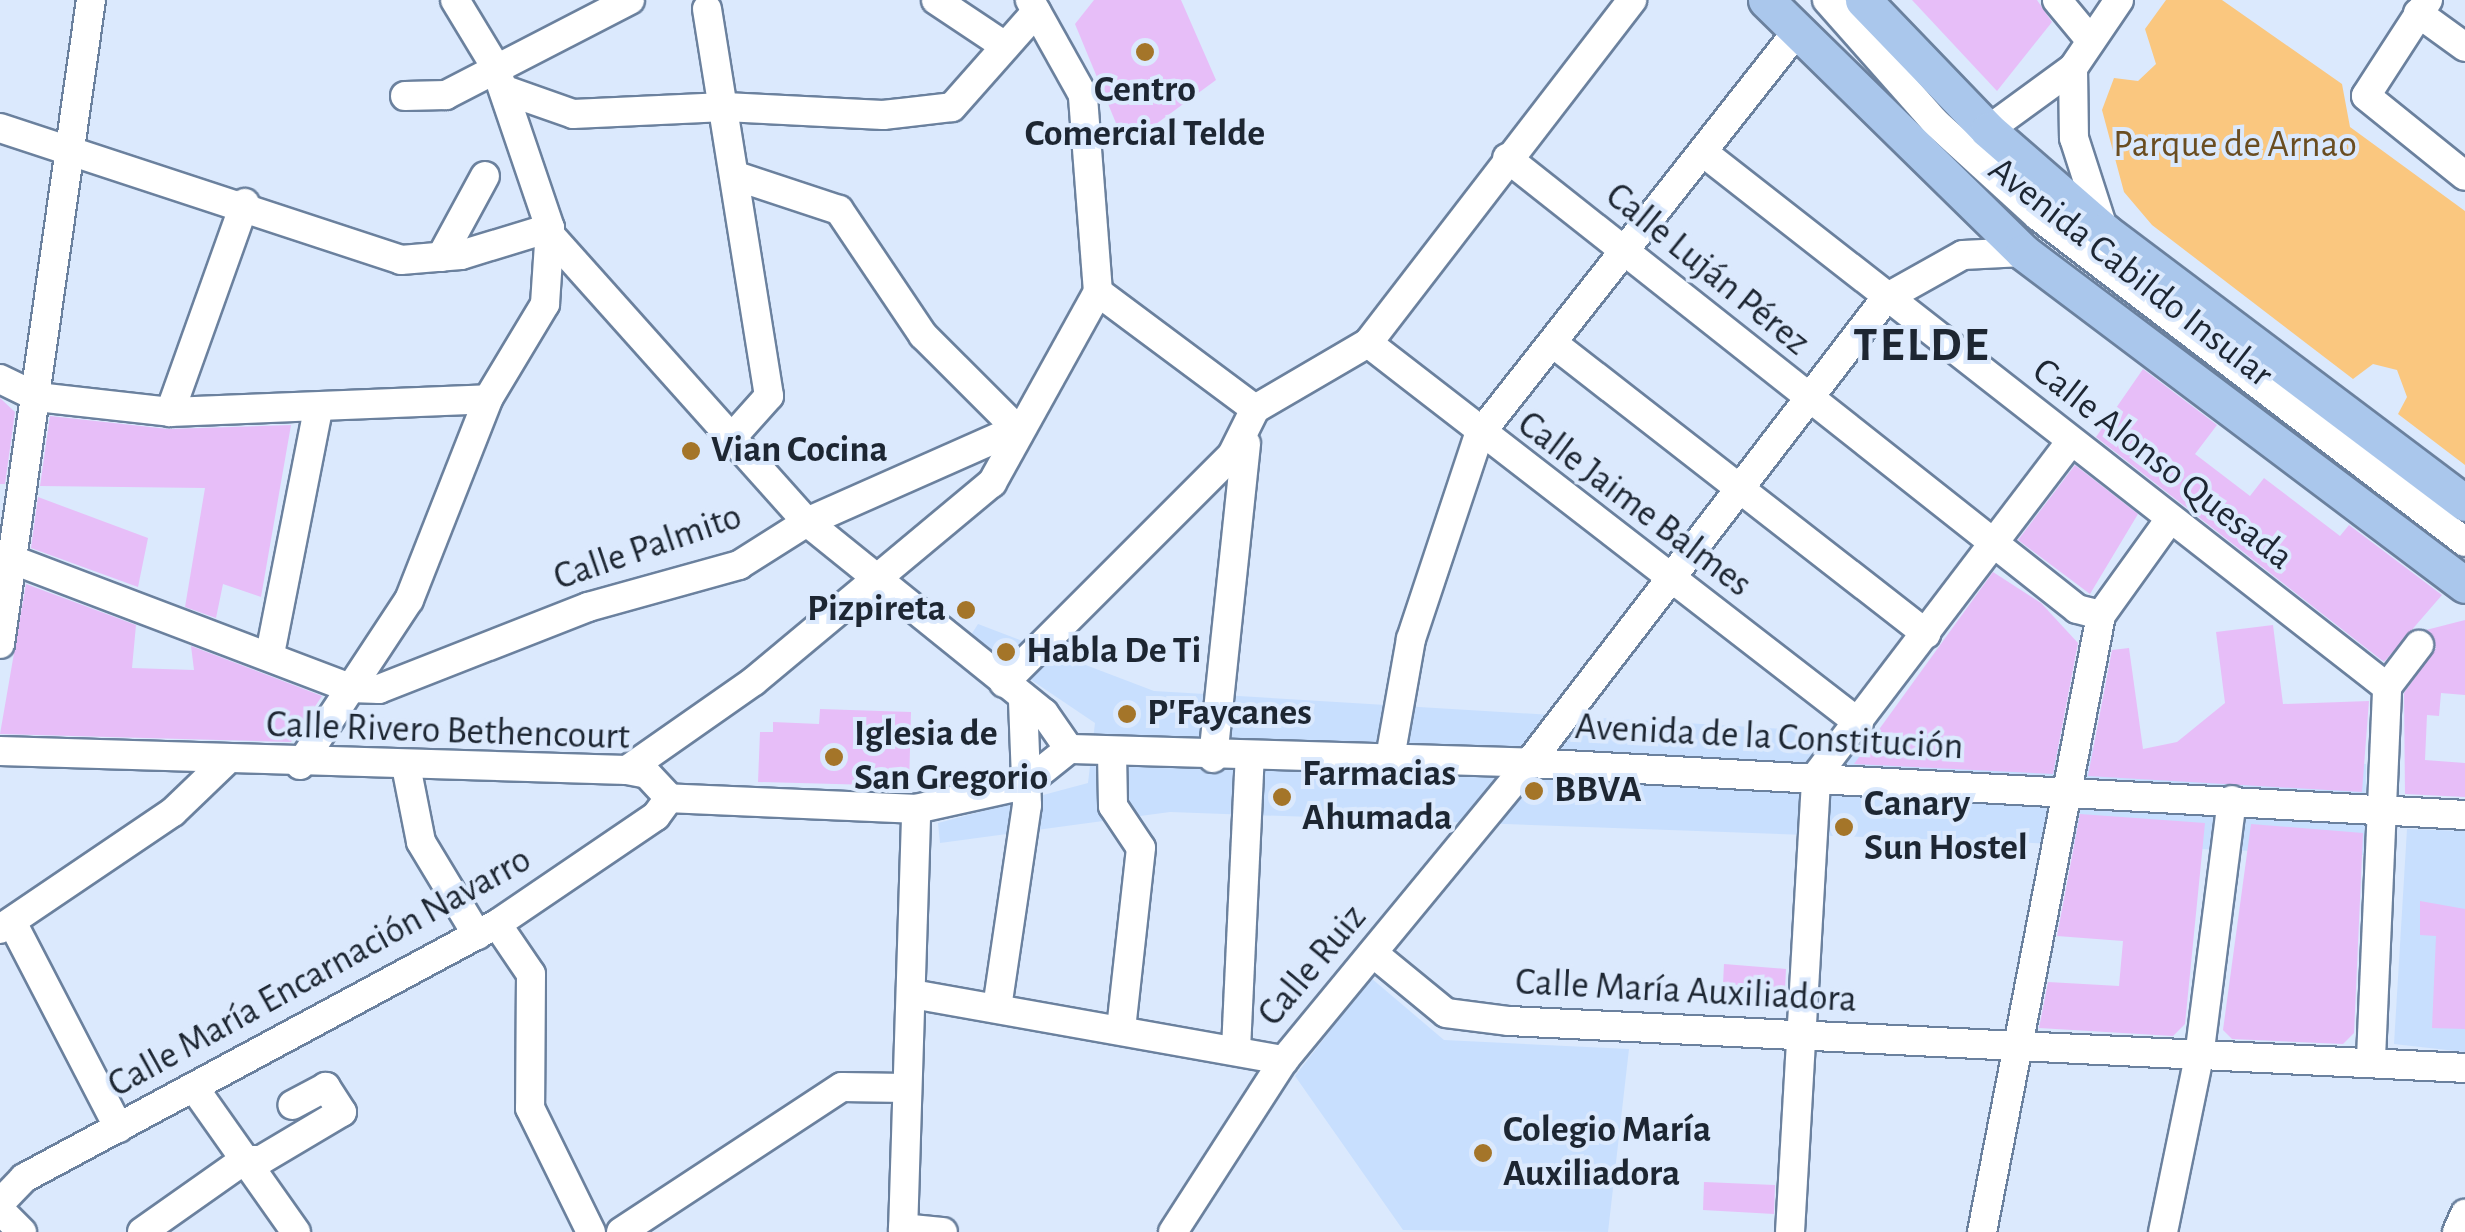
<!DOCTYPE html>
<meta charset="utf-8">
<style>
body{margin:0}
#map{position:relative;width:2465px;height:1232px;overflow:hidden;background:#dbe9fd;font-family:"Alegreya Sans",sans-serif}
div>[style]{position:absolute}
.built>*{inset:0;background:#c8dffe}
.green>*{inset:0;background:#fac77f}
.building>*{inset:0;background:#e7bef8}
.roads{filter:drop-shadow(2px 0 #6b819e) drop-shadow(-2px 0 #6b819e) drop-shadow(0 2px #6b819e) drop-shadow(0 -2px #6b819e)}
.minor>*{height:28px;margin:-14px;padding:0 14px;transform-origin:14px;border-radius:14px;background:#fff}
.major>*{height:35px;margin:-17.5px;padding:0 17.5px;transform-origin:17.5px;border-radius:17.5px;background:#aac7ec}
.dots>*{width:28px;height:28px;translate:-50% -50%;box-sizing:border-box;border:5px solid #dbe9fd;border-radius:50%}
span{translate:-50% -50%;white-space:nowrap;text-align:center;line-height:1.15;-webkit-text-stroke:8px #dbe9fd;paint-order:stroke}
.poi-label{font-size:38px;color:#1d2632;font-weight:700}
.left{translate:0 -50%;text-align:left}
.right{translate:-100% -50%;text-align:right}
.park-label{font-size:38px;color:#6a4d21}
.street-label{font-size:38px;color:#1d2632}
.district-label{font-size:48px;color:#1d2632;font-weight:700;letter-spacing:2.5px}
</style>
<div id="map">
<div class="built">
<div style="clip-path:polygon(978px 624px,1154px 691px,2366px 764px,2365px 855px,1170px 812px,940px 843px,938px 823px,1088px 783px,1095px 723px,969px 638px)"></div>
<div style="clip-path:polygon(2407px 829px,2465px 831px,2465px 1052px,2394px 1044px)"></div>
<div style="clip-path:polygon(1371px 978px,1444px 1040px,1629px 1049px,1608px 1232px,1403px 1230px,1295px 1076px)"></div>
</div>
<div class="green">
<div style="clip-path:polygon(2166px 0,2222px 0,2342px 84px,2350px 127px,2465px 211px,2465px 465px,2398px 414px,2407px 397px,2397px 370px,2373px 364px,2353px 379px,2152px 225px,2124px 192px,2102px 110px,2114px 78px,2138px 81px,2156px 64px,2145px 29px)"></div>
</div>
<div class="building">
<div style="clip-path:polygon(1094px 0,1181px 0,1216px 80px,1156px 124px,1118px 128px,1075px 24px)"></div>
<div style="clip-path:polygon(1912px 0,2037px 0,2052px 22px,1997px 91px)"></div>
<div style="clip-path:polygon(2143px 369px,2217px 425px,2195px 454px,2250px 496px,2264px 478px,2340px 536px,2349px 525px,2442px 595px,2384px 662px,2096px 437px)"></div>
<div style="clip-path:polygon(0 398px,15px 412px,5px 484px,0 484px)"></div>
<div style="clip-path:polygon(50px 416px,168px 429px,291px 425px,261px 597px,223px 584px,216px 618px,185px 607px,205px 488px,40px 486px)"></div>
<div style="clip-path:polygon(2075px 465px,2138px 514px,2090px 594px,2018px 540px)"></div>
<div style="clip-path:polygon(38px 497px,148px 538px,138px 587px,31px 548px)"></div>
<div style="clip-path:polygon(1993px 572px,2041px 603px,2078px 643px,2053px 774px,1854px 764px)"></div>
<div style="clip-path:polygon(26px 584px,136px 625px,132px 668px,194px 670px,191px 646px,322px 696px,291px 742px,0 734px)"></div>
<div style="clip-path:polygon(2465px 620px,2465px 695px,2441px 693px,2439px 716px,2427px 715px,2425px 760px,2465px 763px,2465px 797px,2405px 794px,2404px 693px,2436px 648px,2426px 630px)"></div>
<div style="clip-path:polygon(2273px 625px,2283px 704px,2369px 701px,2362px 792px,2088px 776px,2112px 650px,2129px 648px,2143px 749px,2177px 742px,2225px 703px,2216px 632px)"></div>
<div style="clip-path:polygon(820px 709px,911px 712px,909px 786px,758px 782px,760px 732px,773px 732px,773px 722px,819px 724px)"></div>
<div style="clip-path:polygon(2080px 814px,2205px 823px,2185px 1024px,2173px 1036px,2039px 1028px,2048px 982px,2119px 986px,2123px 941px,2057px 936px)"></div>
<div style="clip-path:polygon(2251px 824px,2363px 833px,2354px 1033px,2343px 1044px,2232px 1039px,2223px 1030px)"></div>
<div style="clip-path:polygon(2420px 901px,2465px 909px,2465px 1029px,2432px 1028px,2436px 936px,2420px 935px)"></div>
<div style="clip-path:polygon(1724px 964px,1786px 969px,1785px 989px,1723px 984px)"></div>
<div style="clip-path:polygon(1704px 1182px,1775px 1185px,1774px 1214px,1703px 1210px)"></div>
</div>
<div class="roads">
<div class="minor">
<div style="left:936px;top:0;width:83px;rotate:33.7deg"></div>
<div style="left:1827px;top:0;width:163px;rotate:48.5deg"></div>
<div style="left:1935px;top:122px;width:139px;rotate:42.4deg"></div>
<div style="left:2038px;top:216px;width:537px;rotate:37.36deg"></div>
<div style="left:2057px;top:0;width:53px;rotate:50.3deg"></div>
<div style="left:2428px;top:0;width:114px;rotate:122.9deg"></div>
<div style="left:2366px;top:96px;width:127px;rotate:38.9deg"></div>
<div style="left:707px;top:9px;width:392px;rotate:80.9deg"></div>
<div style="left:769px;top:396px;width:63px;rotate:131.8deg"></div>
<div style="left:2418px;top:13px;width:58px;rotate:35.9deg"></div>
<div style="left:2073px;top:68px;width:70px;rotate:89.2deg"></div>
<div style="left:2074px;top:138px;width:98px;rotate:72.1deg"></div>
<div style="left:505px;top:90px;width:72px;rotate:19.4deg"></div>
<div style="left:573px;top:114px;width:152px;rotate:-2.6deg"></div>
<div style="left:725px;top:107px;width:158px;rotate:2.9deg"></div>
<div style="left:883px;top:115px;width:69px;rotate:-6.6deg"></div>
<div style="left:952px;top:107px;width:127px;rotate:-48.5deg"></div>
<div style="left:405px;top:96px;width:41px;rotate:-1.4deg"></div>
<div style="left:446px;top:95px;width:207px;rotate:-27.3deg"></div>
<div style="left:0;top:128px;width:422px;rotate:18.2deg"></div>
<div style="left:401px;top:260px;width:60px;rotate:-4.8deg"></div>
<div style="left:461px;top:255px;width:93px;rotate:-16.9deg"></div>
<div style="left:1988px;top:130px;width:105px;rotate:-36.1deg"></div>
<div style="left:2073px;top:68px;width:82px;rotate:-55.9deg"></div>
<div style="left:1704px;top:153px;width:867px;rotate:38.02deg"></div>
<div style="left:1507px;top:158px;width:727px;rotate:38.35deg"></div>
<div style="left:2077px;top:609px;width:25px;rotate:14deg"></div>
<div style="left:739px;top:177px;width:105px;rotate:18.3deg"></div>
<div style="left:839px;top:210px;width:151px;rotate:56.1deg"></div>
<div style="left:923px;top:335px;width:133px;rotate:45deg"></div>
<div style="left:552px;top:237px;width:382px;rotate:48.2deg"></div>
<div style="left:807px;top:522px;width:304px;rotate:38.9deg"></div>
<div style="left:1044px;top:713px;width:44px;rotate:55.2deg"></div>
<div style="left:1069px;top:749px;width:58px;rotate:141.3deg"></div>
<div style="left:1024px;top:785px;width:111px;rotate:167.5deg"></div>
<div style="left:916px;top:809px;width:247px;rotate:-177.5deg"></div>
<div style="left:441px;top:257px;width:92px;rotate:-61.5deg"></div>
<div style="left:1098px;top:292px;width:196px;rotate:36.7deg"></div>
<div style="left:1368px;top:343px;width:621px;rotate:37.74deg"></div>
<div style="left:1554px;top:344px;width:472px;rotate:37.9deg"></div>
<div style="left:0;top:379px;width:41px;rotate:25.9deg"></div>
<div style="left:37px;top:397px;width:134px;rotate:6.4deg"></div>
<div style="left:170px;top:412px;width:318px;rotate:-2.3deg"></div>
<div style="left:1255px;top:409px;width:131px;rotate:-30.3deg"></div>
<div style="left:1368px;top:343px;width:433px;rotate:-52.4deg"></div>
<div style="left:170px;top:412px;width:222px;rotate:-70.3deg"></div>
<div style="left:0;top:555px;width:374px;rotate:20.8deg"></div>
<div style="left:350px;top:688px;width:29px;rotate:2deg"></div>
<div style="left:379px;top:689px;width:225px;rotate:-21.4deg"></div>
<div style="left:588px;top:607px;width:157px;rotate:-15.5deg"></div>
<div style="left:739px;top:565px;width:80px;rotate:-32.3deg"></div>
<div style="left:807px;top:522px;width:230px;rotate:-23.9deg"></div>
<div style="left:0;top:644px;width:650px;rotate:-81.96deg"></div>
<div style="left:270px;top:654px;width:250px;rotate:-78.9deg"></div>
<div style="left:1004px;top:683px;width:322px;rotate:-45deg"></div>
<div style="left:1232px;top:455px;width:51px;rotate:-63.4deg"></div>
<div style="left:2387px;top:687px;width:53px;rotate:-52.7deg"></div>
<div style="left:1069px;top:749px;width:460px;rotate:1.7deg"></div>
<div style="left:1529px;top:763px;width:937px;rotate:3.18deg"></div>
<div style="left:0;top:751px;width:627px;rotate:1.74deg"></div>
<div style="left:627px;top:770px;width:20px;rotate:11deg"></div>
<div style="left:647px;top:774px;width:33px;rotate:47deg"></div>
<div style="left:1112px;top:753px;width:53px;rotate:88.9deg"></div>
<div style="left:1113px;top:806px;width:50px;rotate:56.3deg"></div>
<div style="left:1141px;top:848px;width:182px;rotate:96.3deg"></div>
<div style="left:1213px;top:758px;width:316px;rotate:-84deg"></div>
<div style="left:1390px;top:758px;width:121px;rotate:-80deg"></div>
<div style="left:1411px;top:639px;width:215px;rotate:-71.6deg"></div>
<div style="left:1479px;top:435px;width:511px;rotate:-51.76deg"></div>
<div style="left:300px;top:765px;width:198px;rotate:-56.6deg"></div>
<div style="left:409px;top:600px;width:216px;rotate:-68.5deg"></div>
<div style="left:488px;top:399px;width:111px;rotate:-59deg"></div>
<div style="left:545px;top:304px;width:76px;rotate:-86.2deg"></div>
<div style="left:550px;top:228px;width:171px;rotate:-108.8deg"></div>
<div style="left:495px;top:66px;width:77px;rotate:-121.2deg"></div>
<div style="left:406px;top:766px;width:77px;rotate:78.8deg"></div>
<div style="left:421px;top:842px;width:109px;rotate:58.9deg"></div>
<div style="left:627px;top:770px;width:155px;rotate:-35deg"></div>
<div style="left:754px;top:681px;width:310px;rotate:-39.8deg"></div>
<div style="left:992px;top:483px;width:218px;rotate:-61deg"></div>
<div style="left:1098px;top:292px;width:198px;rotate:-94.4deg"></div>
<div style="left:1083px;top:95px;width:109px;rotate:-119.2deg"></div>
<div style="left:12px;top:922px;width:232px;rotate:62.6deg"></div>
<div style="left:497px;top:924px;width:60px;rotate:55.8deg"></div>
<div style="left:531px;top:974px;width:134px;rotate:90.4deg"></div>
<div style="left:530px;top:1108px;width:138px;rotate:63.8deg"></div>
<div style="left:0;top:929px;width:209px;rotate:-34.1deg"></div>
<div style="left:173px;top:812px;width:71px;rotate:-43.9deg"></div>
<div style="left:1373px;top:953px;width:94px;rotate:39.4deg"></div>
<div style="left:1446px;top:1013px;width:64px;rotate:7.2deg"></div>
<div style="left:1509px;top:1021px;width:957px;rotate:2.81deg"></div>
<div style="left:912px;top:994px;width:378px;rotate:10.1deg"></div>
<div style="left:997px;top:1008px;width:205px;rotate:-81.6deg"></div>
<div style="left:1027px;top:805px;width:105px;rotate:-92.2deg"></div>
<div style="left:1236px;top:1049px;width:293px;rotate:-87.3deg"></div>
<div style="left:2371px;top:1058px;width:371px;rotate:-87.5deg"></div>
<div style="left:195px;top:1089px;width:175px;rotate:54.8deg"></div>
<div style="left:0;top:1203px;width:35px;rotate:-46deg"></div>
<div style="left:24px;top:1178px;width:537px;rotate:-28.24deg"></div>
<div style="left:497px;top:924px;width:192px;rotate:-34.2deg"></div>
<div style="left:656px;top:816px;width:22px;rotate:-54deg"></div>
<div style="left:0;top:1210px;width:31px;rotate:45deg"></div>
<div style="left:903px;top:1228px;width:40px;rotate:5.7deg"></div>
<div style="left:142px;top:1232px;width:125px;rotate:-35.2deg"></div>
<div style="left:244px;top:1160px;width:17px"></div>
<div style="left:261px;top:1160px;width:94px;rotate:-30.7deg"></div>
<div style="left:342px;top:1112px;width:30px;rotate:-123deg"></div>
<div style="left:326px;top:1087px;width:38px;rotate:152deg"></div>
<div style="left:621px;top:1232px;width:264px;rotate:-33.3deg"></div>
<div style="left:842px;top:1087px;width:64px;rotate:0.9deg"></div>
<div style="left:903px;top:1232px;width:423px;rotate:-88.2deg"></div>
<div style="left:1173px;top:1232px;width:205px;rotate:-57.2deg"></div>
<div style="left:1284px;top:1060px;width:385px;rotate:-50.5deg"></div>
<div style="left:1529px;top:763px;width:586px;rotate:-52.49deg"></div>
<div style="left:1886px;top:298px;width:88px;rotate:-29.2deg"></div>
<div style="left:1963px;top:255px;width:60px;rotate:-2.9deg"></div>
<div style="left:1790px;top:1232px;width:457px;rotate:-86.7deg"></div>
<div style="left:1816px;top:776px;width:419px;rotate:-52.7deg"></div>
<div style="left:1982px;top:1232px;width:628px;rotate:-79.08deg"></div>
<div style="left:2101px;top:615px;width:118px;rotate:-54.3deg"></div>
<div style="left:2163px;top:1232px;width:179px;rotate:-78.4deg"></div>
<div style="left:2199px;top:1057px;width:259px;rotate:-82.7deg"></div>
<div style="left:2457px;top:1232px;width:20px;rotate:-66deg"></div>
</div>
<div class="major">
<div style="left:1766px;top:0;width:360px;rotate:44.4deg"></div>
<div style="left:2023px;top:252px;width:553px;rotate:36.99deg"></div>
<div style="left:1863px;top:0;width:180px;rotate:46.1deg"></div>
<div style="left:1988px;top:130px;width:154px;rotate:41deg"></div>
<div style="left:2104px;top:231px;width:452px;rotate:37deg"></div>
</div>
</div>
<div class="dots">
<div style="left:1145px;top:52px;background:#a47529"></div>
<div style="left:691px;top:451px;background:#a47529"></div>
<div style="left:966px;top:610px;background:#a47529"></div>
<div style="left:1006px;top:652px;background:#a47529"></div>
<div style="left:1127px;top:714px;background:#a47529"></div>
<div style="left:834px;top:757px;background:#a47529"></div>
<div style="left:1534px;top:791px;background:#a47529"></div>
<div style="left:1282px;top:797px;background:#a47529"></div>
<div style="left:1844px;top:827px;background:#a47529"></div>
<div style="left:1483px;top:1153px;background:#a47529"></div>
</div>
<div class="poi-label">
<span style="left:1145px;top:113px">Centro<br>Comercial Telde</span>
<span class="left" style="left:711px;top:451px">Vian Cocina</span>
<span class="right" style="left:946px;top:610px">Pizpireta</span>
<span class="left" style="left:1026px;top:652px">Habla De Ti</span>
<span class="left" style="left:1147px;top:714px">P'Faycanes</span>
<span class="left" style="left:854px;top:757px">Iglesia de<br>San Gregorio</span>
<span class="left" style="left:1302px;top:797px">Farmacias<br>Ahumada</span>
<span class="left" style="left:1554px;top:791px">BBVA</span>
<span class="left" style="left:1864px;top:827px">Canary<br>Sun Hostel</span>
<span class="left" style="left:1503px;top:1153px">Colegio María<br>Auxiliadora</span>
</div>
<div class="park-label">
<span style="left:2235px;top:146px">Parque de Arnao</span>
</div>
<div class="street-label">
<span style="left:1707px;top:270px;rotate:39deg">Calle Luján Pérez</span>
<span style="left:2130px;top:273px;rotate:38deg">Avenida Cabildo Insular</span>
<span style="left:2162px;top:465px;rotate:38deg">Calle Alonso Quesada</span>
<span style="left:1634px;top:505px;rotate:37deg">Calle Jaime Balmes</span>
<span style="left:648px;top:548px;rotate:-19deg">Calle Palmito</span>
<span style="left:448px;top:732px;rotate:2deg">Calle Rivero Bethencourt</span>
<span style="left:1769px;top:738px;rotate:3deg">Avenida de la Constitución</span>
<span style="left:1313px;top:966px;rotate:-50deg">Calle Ruiz</span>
<span style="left:320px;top:973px;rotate:-29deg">Calle María Encarnación Navarro</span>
<span style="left:1686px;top:992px;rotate:3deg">Calle María Auxiliadora</span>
</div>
<div class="district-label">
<span style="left:1922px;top:347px">TELDE</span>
</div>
</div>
